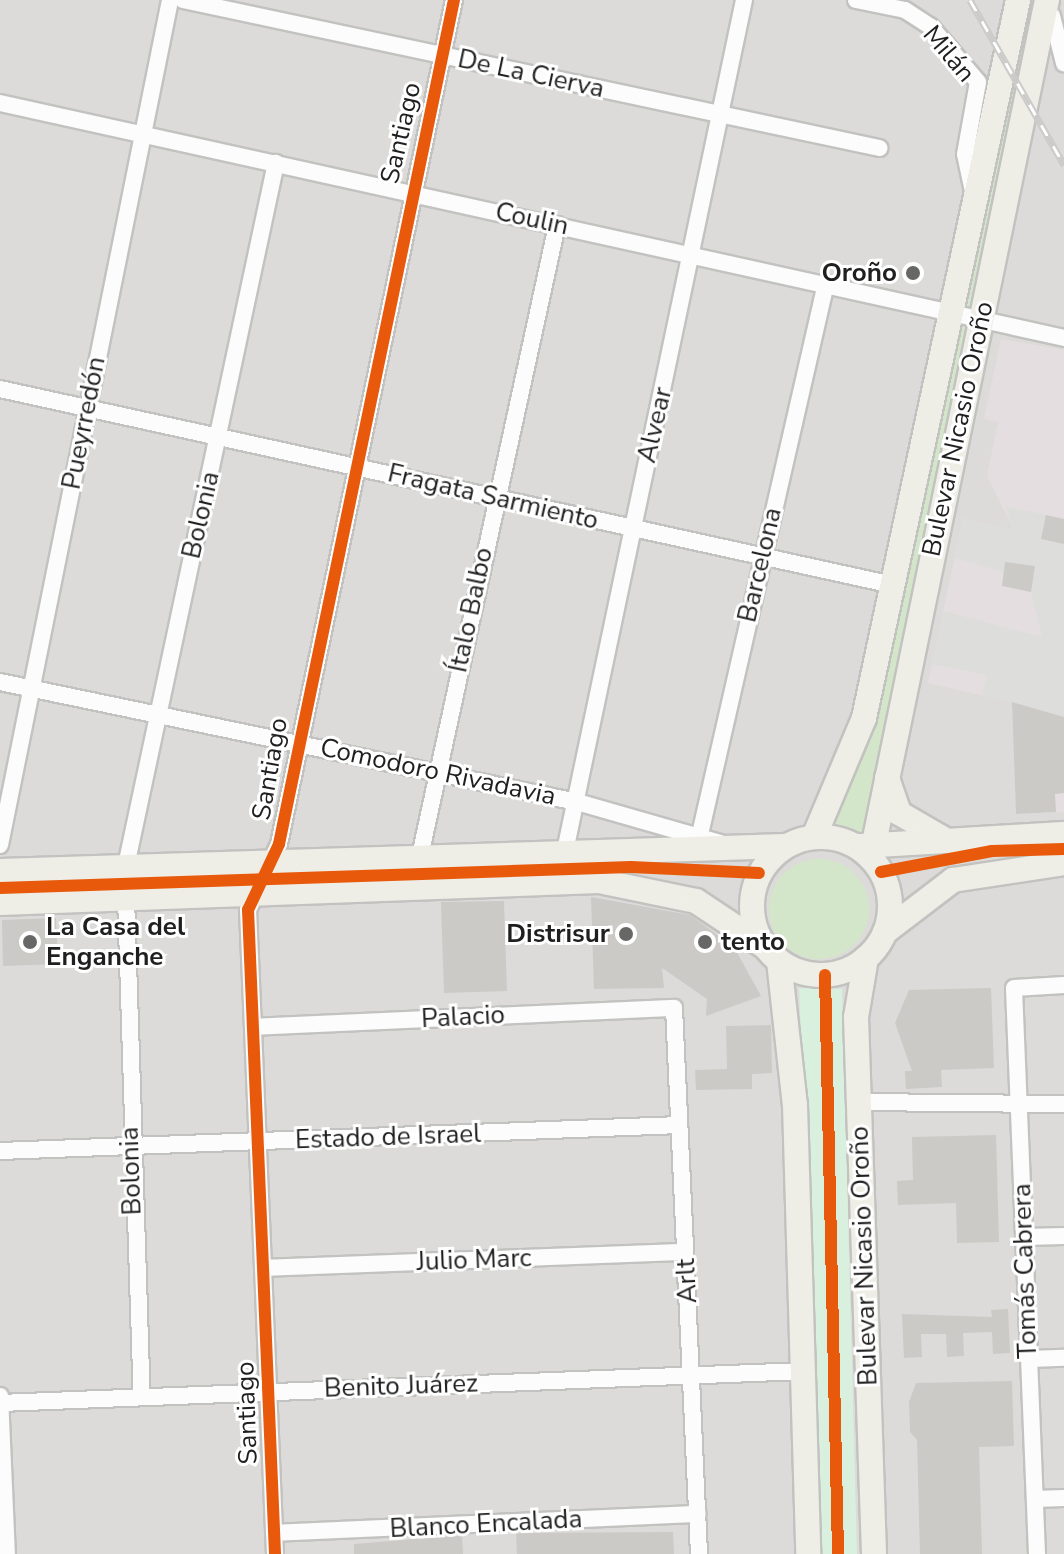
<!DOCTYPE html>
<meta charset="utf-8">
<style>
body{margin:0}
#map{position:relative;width:1064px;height:1554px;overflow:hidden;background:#ecece8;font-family:"Nunito Sans",sans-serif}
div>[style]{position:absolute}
.residential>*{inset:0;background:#dcdbd9}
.industrial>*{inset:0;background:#e5dee0}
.grass>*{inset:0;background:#d4e6ca}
.round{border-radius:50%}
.park>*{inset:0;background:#d9f0de}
.parking>*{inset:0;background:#dddddb}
.building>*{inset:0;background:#cbcac7}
.roads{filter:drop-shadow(2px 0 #c2c2c0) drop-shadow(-2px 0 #c2c2c0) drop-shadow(0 2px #c2c2c0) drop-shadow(0 -2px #c2c2c0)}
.street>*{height:16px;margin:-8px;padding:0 8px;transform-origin:8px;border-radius:8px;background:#fcfcfc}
.primary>*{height:24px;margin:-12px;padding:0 12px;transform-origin:12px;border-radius:12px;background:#efeee6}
.primary>.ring{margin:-12px;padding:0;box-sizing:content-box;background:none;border:24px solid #efeee6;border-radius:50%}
.rail>*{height:7px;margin-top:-3.5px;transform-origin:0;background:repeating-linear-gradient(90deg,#fff 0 12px,#cbcbca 0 24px);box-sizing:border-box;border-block:2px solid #cbcbca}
.cycleway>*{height:12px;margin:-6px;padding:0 6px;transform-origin:6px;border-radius:6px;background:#e8590c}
.dots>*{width:22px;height:22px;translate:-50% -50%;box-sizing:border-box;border:4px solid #fff;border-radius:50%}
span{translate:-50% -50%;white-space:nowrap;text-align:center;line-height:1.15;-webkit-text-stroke:6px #fff;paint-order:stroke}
.street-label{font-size:26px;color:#1f1f1f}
.poi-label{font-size:26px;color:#1f1f1f;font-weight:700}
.right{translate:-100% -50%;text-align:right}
.left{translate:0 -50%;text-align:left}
</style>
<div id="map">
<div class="residential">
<div style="clip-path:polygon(0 0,1064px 0,1064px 1554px,0 1554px)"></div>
</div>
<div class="industrial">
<div style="clip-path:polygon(1001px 339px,1064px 350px,1064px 812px,1016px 814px,1012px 702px,928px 683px,963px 518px,1014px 530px,987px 476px,998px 422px,984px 419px)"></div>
</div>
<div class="grass">
<div style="clip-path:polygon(1018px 0,1047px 0,873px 845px,857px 847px,814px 837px,837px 796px)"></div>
<div class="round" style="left:769px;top:859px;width:100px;height:100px"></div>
</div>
<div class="park">
<div style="clip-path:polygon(799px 988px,842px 989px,857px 1554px,822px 1554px)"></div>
</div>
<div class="parking">
<div style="clip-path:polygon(1006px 506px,1046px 515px,1064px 544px,1064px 717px,982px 695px,987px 675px,932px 664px,943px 611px,1042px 637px,1031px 592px,1035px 567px,1006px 562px,1004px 572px,954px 558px,963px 518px,1013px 530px)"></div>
</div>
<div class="building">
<div style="clip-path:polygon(1046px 515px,1064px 519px,1064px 544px,1041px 539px)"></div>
<div style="clip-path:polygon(1005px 562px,1035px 566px,1031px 592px,1002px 586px)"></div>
<div style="clip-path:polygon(1012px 702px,1064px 717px,1064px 793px,1055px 794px,1056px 812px,1016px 814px)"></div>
<div style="clip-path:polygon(591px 897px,690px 915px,734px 947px,761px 996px,706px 1016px,707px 999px,662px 968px,664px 988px,594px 989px)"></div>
<div style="clip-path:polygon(504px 901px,507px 991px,444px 993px,441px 902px)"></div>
<div style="clip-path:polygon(56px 918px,58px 964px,3px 966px,2px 920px)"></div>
<div style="clip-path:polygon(991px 988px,994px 1068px,941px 1070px,942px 1087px,906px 1089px,905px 1071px,912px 1071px,895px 1023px,909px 990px)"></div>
<div style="clip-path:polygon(771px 1025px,772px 1073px,752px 1074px,752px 1089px,696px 1090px,695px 1070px,727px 1069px,726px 1026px)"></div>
<div style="clip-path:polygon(996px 1135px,999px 1242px,957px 1243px,956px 1203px,898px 1205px,897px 1181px,913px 1180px,912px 1137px)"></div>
<div style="clip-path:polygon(1008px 1309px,1010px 1353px,993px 1354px,992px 1332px,963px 1333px,964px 1356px,947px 1357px,946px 1334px,921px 1334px,922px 1357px,904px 1358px,902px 1314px,992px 1317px,991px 1310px)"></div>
<div style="clip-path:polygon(1012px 1381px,1014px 1446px,979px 1447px,982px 1554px,920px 1554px,917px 1440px,910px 1432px,909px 1402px,916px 1383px)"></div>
<div style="clip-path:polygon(673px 1532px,674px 1554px,517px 1554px,516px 1533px)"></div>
<div style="clip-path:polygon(452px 1536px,462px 1536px,463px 1554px,354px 1554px,354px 1544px)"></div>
</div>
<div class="roads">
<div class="street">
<div style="left:183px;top:0;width:712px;rotate:12deg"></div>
<div style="left:856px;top:0;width:50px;rotate:11.5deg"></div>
<div style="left:905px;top:10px;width:31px;rotate:33deg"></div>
<div style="left:931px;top:27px;width:72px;rotate:49.5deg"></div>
<div style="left:978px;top:82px;width:73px;rotate:100.2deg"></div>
<div style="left:965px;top:154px;width:40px;rotate:78deg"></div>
<div style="left:1052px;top:16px;width:49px;rotate:75.7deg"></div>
<div style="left:0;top:103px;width:1090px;rotate:12.45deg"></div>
<div style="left:0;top:389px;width:914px;rotate:12.38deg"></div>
<div style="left:0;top:682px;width:589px;rotate:11.75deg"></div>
<div style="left:577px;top:802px;width:149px;rotate:16deg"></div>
<div style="left:698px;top:843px;width:574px;rotate:-77.12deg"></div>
<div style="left:0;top:845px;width:862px;rotate:-78.62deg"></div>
<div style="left:565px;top:851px;width:870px;rotate:-78.12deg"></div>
<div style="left:420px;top:856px;width:646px;rotate:-77.75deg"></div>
<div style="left:126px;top:866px;width:719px;rotate:-77.96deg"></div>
<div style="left:126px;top:897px;width:499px;rotate:88.2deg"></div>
<div style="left:253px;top:1027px;width:421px;rotate:-2.6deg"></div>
<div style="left:674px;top:1008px;width:547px;rotate:87.38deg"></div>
<div style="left:859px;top:1102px;width:205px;rotate:0.6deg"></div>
<div style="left:0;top:1151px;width:679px;rotate:-2.19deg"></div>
<div style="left:1024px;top:1237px;width:40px;rotate:-1.4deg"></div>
<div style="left:263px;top:1268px;width:422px;rotate:-2.2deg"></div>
<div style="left:1029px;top:1359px;width:35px;rotate:-2deg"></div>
<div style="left:0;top:1396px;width:158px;rotate:87.5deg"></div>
<div style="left:0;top:1403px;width:804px;rotate:-2.28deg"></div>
<div style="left:1035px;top:1499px;width:29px;rotate:-2deg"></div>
<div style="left:274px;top:1533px;width:424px;rotate:-2.6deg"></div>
<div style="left:275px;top:1554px;width:645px;rotate:-92.4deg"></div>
<div style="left:248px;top:910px;width:73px;rotate:-64.8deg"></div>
<div style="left:279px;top:844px;width:862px;rotate:-78.29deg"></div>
<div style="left:1037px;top:1554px;width:566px;rotate:-92.33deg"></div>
<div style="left:1014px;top:988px;width:50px;rotate:-3.4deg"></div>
</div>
<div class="primary">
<div style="left:887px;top:778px;width:37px;rotate:71deg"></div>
<div style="left:899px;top:813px;width:50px;rotate:30.2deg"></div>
<div style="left:814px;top:837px;width:129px;rotate:-67.2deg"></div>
<div style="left:864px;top:718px;width:734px;rotate:-77.89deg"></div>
<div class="ring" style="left:752px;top:837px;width:114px;height:114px"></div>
<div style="left:860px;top:846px;width:204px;rotate:-3.4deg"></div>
<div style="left:871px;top:858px;width:876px;rotate:-78.41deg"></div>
<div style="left:0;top:871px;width:785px;rotate:-1.82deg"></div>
<div style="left:0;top:903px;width:599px;rotate:-2.1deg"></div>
<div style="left:599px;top:881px;width:99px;rotate:11.7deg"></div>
<div style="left:696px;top:901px;width:82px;rotate:33.5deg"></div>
<div style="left:885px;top:932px;width:86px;rotate:-37.4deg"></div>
<div style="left:953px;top:880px;width:112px;rotate:-8.7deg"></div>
<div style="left:866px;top:958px;width:60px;rotate:99.6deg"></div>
<div style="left:856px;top:1017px;width:537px;rotate:88.08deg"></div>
<div style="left:779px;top:961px;width:145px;rotate:83.7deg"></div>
<div style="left:795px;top:1105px;width:449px;rotate:88.3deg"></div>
</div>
</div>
<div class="rail">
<div style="left:970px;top:0;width:190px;rotate:60.3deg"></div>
</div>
<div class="cycleway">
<div style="left:881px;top:872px;width:113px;rotate:-10.7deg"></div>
<div style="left:992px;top:851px;width:72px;rotate:-1.6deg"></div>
<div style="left:0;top:888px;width:631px;rotate:-1.91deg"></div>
<div style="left:631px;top:867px;width:128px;rotate:2.7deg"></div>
<div style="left:825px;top:975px;width:579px;rotate:88.71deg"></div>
<div style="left:275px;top:1554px;width:645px;rotate:-92.4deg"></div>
<div style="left:248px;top:910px;width:73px;rotate:-64.8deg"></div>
<div style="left:279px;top:844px;width:862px;rotate:-78.29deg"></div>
</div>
<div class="dots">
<div style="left:913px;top:273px;background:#676765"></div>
<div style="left:626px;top:934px;background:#676765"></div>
<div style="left:30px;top:942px;background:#676765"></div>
<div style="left:705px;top:942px;background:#676765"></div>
</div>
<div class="street-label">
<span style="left:949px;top:54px;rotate:50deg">Milán</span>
<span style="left:531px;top:74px;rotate:12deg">De La Cierva</span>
<span style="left:401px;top:133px;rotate:-77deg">Santiago</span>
<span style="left:532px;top:219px;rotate:12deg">Coulin</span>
<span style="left:84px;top:423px;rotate:-79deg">Pueyrredón</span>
<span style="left:655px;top:425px;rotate:-77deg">Alvear</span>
<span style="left:958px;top:429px;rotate:-78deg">Bulevar Nicasio Oroño</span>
<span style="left:493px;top:497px;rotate:13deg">Fragata Sarmiento</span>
<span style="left:201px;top:515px;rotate:-77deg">Bolonia</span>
<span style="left:760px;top:565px;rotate:-77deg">Barcelona</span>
<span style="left:471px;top:610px;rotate:-78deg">Ítalo Balbo</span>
<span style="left:270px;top:769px;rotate:-80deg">Santiago</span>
<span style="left:438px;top:772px;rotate:12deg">Comodoro Rivadavia</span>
<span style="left:463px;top:1017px;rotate:-3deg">Palacio</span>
<span style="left:388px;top:1137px;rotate:-2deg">Estado de Israel</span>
<span style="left:131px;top:1171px;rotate:-92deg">Bolonia</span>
<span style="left:864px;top:1256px;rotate:-92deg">Bulevar Nicasio Oroño</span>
<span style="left:474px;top:1260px;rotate:-2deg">Julio Marc</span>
<span style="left:1025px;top:1271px;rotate:-92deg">Tomás Cabrera</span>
<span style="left:687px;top:1281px;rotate:-93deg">Arlt</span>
<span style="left:401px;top:1386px;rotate:-2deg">Benito Juárez</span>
<span style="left:247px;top:1413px;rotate:-92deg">Santiago</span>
<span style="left:486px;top:1524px;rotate:-3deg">Blanco Encalada</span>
</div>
<div class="poi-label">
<span class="right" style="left:897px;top:273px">Oroño</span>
<span class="left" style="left:46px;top:942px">La Casa del<br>Enganche</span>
<span class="right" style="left:610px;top:934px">Distrisur</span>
<span class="left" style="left:721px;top:942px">tento</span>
</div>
</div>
